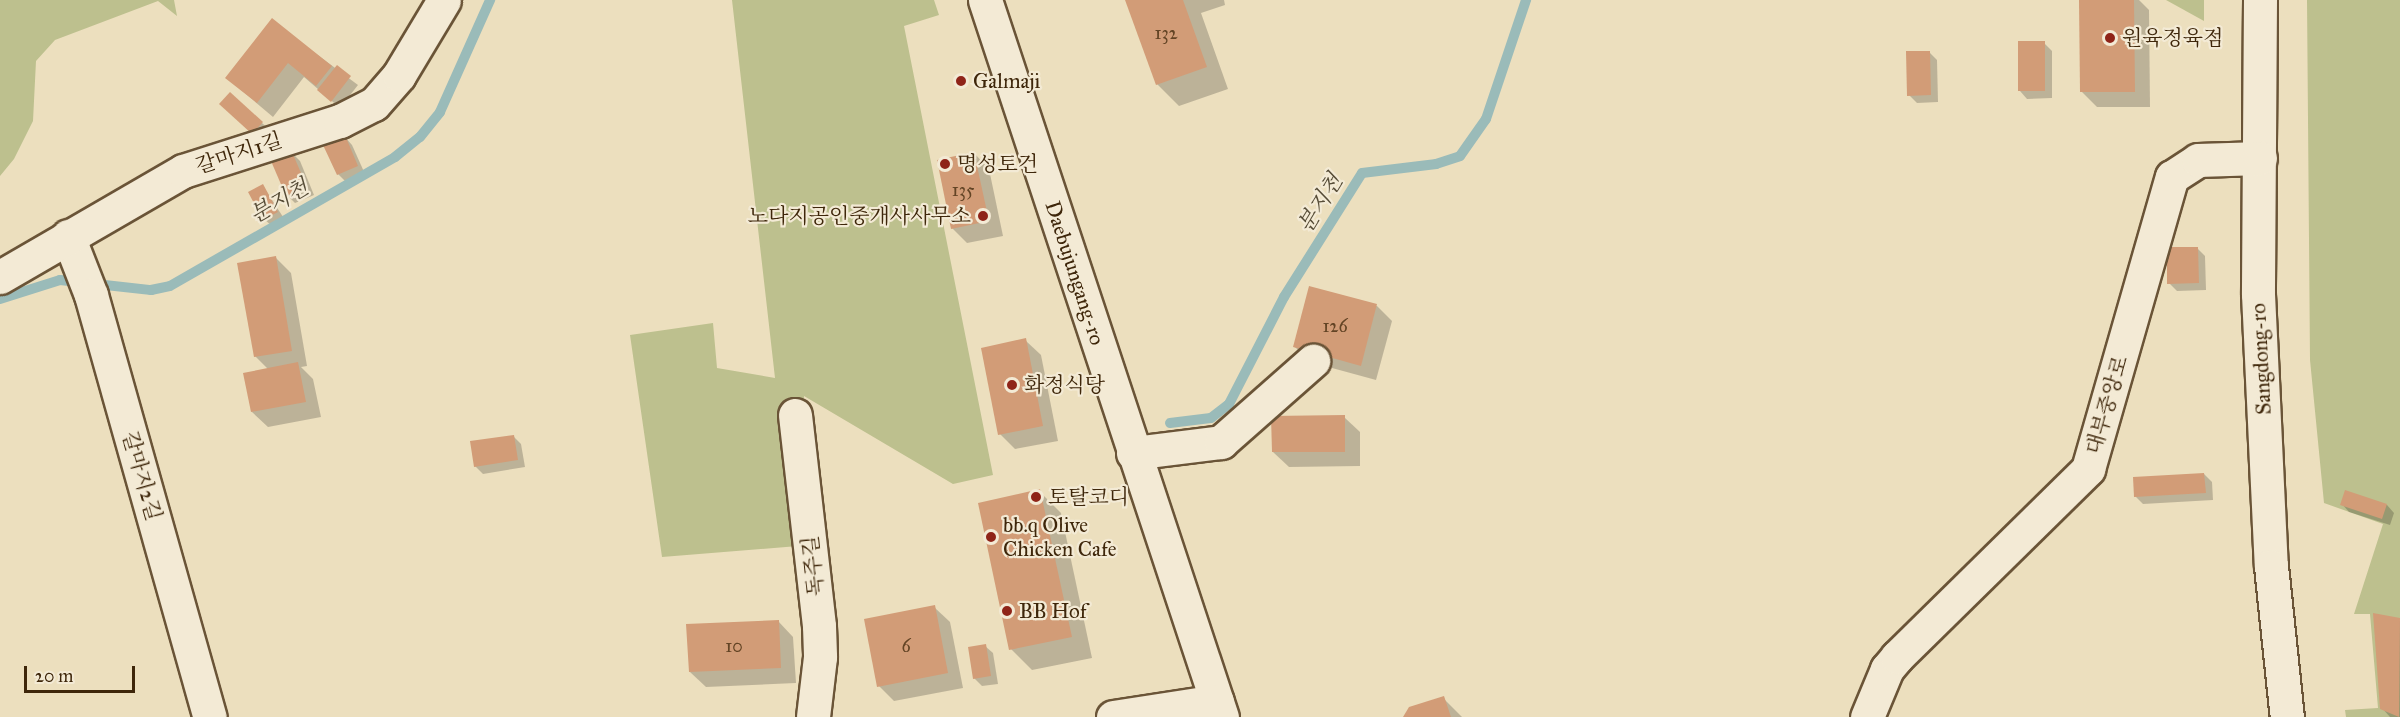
<!DOCTYPE html>
<meta charset="utf-8">
<style>
body{margin:0}
#map{position:relative;width:2400px;height:717px;overflow:hidden;background:#ecdfbe;font-family:"IM FELL Great Primer","Noto Serif KR",serif}
div>[style]{position:absolute}
.green>*{inset:0;background:#bdc08e}
.shadow>*{inset:0;background:#0003}
.stream>*{height:10px;margin:-5px;padding:0 5px;transform-origin:5px;border-radius:5px;background:#9abbb9}
.building>*{inset:0;background:#d29c77}
.roads{filter:drop-shadow(2px 0 #6a5437) drop-shadow(-2px 0 #6a5437) drop-shadow(0 2px #6a5437) drop-shadow(0 -2px #6a5437)}
.minor>*{height:33px;margin:-16.5px;padding:0 16.5px;transform-origin:16.5px;border-radius:16.5px;background:#f3ead5}
.dots>*{width:16px;height:16px;translate:-50% -50%;box-sizing:border-box;border:3px solid #f3ead5;border-radius:50%}
span{translate:-50% -50%;white-space:nowrap;text-align:center;line-height:1.15;-webkit-text-stroke:4.5px #f3ead5;paint-order:stroke}
.number-label{font-size:18px;color:#634425}
.number-label span{-webkit-text-stroke-width:0}
.poi-label{font-size:21px;color:#3e260a}
.left{translate:0 -50%;text-align:left}
.right{translate:-100% -50%;text-align:right}
.street-label{font-size:21px;color:#3e260a}
.water-label{font-size:22px;color:#554b36;font-style:italic}
.scale{position:absolute;left:24px;top:666px;width:111px;height:27px;box-sizing:border-box;border:3px solid #3e260a;border-top:0;padding-left:8px;font-size:18px;line-height:21px;white-space:nowrap;color:#3e260a;-webkit-text-stroke:4px #f3ead5;paint-order:stroke}
</style>
<div id="map">
<div class="green">
<div style="clip-path:polygon(0 0,174px 0,177px 16px,158px 1px,55px 40px,36px 61px,33px 121px,14px 159px,0 176px)"></div>
<div style="clip-path:polygon(732px 0,934px 0,939px 15px,904px 26px,993px 475px,953px 484px,804px 396px,798px 546px,662px 557px,630px 335px,713px 323px,717px 368px,775px 378px)"></div>
<div style="clip-path:polygon(2166px 0,2204px 0,2204px 21px)"></div>
<div style="clip-path:polygon(2307px 0,2400px 0,2400px 717px,2346px 717px,2345px 710px,2378px 708px,2370px 614px,2354px 614px,2383px 524px,2324px 503px,2310px 360px)"></div>
</div>
<div class="shadow">
<div style="clip-path:polygon(1127px 0,1224px 0,1225px 5px,1201px 13px,1228px 89px,1179px 106px,1157px 84px)"></div>
<div style="clip-path:polygon(2081px 0,2139px 0,2149px 10px,2150px 107px,2097px 107px,2082px 92px)"></div>
<div style="clip-path:polygon(272px 21px,358px 85px,340px 108px,304px 77px,273px 117px,227px 78px)"></div>
<div style="clip-path:polygon(2044px 43px,2052px 51px,2052px 98px,2027px 99px,2020px 91px)"></div>
<div style="clip-path:polygon(1929px 52px,1937px 60px,1938px 102px,1917px 103px,1909px 95px)"></div>
<div style="clip-path:polygon(229px 112px,262px 123px,270px 130px,260px 141px)"></div>
<div style="clip-path:polygon(345px 137px,352px 145px,365px 174px,346px 182px,338px 174px)"></div>
<div style="clip-path:polygon(292px 153px,300px 161px,314px 195px,295px 203px,287px 195px)"></div>
<div style="clip-path:polygon(974px 153px,989px 169px,1003px 236px,967px 243px,952px 228px)"></div>
<div style="clip-path:polygon(263px 186px,285px 220px,272px 226px,264px 219px)"></div>
<div style="clip-path:polygon(2197px 248px,2205px 256px,2206px 290px,2177px 291px,2169px 283px)"></div>
<div style="clip-path:polygon(276px 258px,291px 273px,307px 366px,301px 367px,313px 379px,321px 417px,268px 427px,252px 412px,268px 369px,255px 356px)"></div>
<div style="clip-path:polygon(1310px 288px,1377px 306px,1392px 321px,1376px 380px,1310px 362px,1295px 347px)"></div>
<div style="clip-path:polygon(1025px 340px,1041px 355px,1058px 441px,1015px 449px,1000px 434px)"></div>
<div style="clip-path:polygon(1344px 417px,1360px 432px,1360px 466px,1289px 467px,1273px 452px)"></div>
<div style="clip-path:polygon(513px 436px,521px 444px,525px 467px,483px 474px,475px 466px)"></div>
<div style="clip-path:polygon(2204px 474px,2212px 482px,2213px 500px,2143px 504px,2135px 496px)"></div>
<div style="clip-path:polygon(1039px 491px,1061px 513px,1092px 658px,1032px 670px,1011px 649px)"></div>
<div style="clip-path:polygon(2342px 504px,2387px 505px,2394px 513px,2390px 525px,2349px 512px)"></div>
<div style="clip-path:polygon(934px 607px,950px 622px,963px 688px,894px 701px,879px 686px)"></div>
<div style="clip-path:polygon(2375px 615px,2400px 620px,2400px 717px,2390px 717px,2382px 708px)"></div>
<div style="clip-path:polygon(778px 621px,793px 637px,796px 683px,706px 687px,690px 672px)"></div>
<div style="clip-path:polygon(985px 646px,993px 653px,998px 684px,982px 686px,974px 678px)"></div>
<div style="clip-path:polygon(1443px 698px,1462px 717px,1405px 717px)"></div>
</div>
<div class="stream">
<div style="left:0;top:299px;width:63px;rotate:-17.6deg"></div>
<div style="left:60px;top:280px;width:92px;rotate:6.3deg"></div>
<div style="left:151px;top:290px;width:19px;rotate:-12deg"></div>
<div style="left:170px;top:286px;width:259px;rotate:-29.8deg"></div>
<div style="left:395px;top:157px;width:32px;rotate:-39deg"></div>
<div style="left:420px;top:137px;width:32px;rotate:-51deg"></div>
<div style="left:440px;top:112px;width:123px;rotate:-65.9deg"></div>
<div style="left:1170px;top:423px;width:41px;rotate:-7deg"></div>
<div style="left:1211px;top:418px;width:23px;rotate:-38deg"></div>
<div style="left:1229px;top:404px;width:120px;rotate:-62.8deg"></div>
<div style="left:1284px;top:297px;width:146px;rotate:-57.8deg"></div>
<div style="left:1362px;top:173px;width:75px;rotate:-6.9deg"></div>
<div style="left:1436px;top:164px;width:25px;rotate:-18deg"></div>
<div style="left:1460px;top:156px;width:45px;rotate:-54.9deg"></div>
<div style="left:1486px;top:119px;width:126px;rotate:-71.4deg"></div>
</div>
<div class="building">
<div style="clip-path:polygon(1125px 0,1183px 0,1207px 67px,1156px 85px)"></div>
<div style="clip-path:polygon(2079px 0,2134px 0,2135px 92px,2080px 92px)"></div>
<div style="clip-path:polygon(272px 18px,332px 66px,316px 86px,288px 63px,257px 103px,225px 78px)"></div>
<div style="clip-path:polygon(2018px 41px,2045px 41px,2045px 91px,2018px 91px)"></div>
<div style="clip-path:polygon(1906px 51px,1930px 51px,1931px 95px,1907px 96px)"></div>
<div style="clip-path:polygon(337px 65px,351px 76px,331px 102px,317px 90px)"></div>
<div style="clip-path:polygon(230px 92px,263px 122px,252px 134px,219px 104px)"></div>
<div style="clip-path:polygon(345px 135px,358px 166px,337px 175px,323px 145px)"></div>
<div style="clip-path:polygon(292px 152px,307px 187px,286px 196px,271px 161px)"></div>
<div style="clip-path:polygon(974px 152px,989px 221px,951px 229px,937px 160px)"></div>
<div style="clip-path:polygon(263px 184px,278px 212px,263px 220px,248px 192px)"></div>
<div style="clip-path:polygon(2167px 247px,2198px 247px,2199px 283px,2167px 284px)"></div>
<div style="clip-path:polygon(276px 256px,292px 351px,254px 357px,237px 263px)"></div>
<div style="clip-path:polygon(1309px 286px,1377px 304px,1361px 366px,1293px 347px)"></div>
<div style="clip-path:polygon(1026px 338px,1043px 426px,998px 435px,981px 348px)"></div>
<div style="clip-path:polygon(298px 362px,306px 402px,251px 412px,243px 373px)"></div>
<div style="clip-path:polygon(1345px 415px,1345px 452px,1272px 452px,1271px 416px)"></div>
<div style="clip-path:polygon(514px 435px,518px 460px,474px 467px,470px 441px)"></div>
<div style="clip-path:polygon(2204px 473px,2206px 493px,2134px 497px,2133px 477px)"></div>
<div style="clip-path:polygon(1040px 489px,1072px 637px,1009px 650px,978px 503px)"></div>
<div style="clip-path:polygon(2345px 490px,2387px 504px,2382px 519px,2340px 505px)"></div>
<div style="clip-path:polygon(935px 605px,948px 673px,877px 687px,864px 619px)"></div>
<div style="clip-path:polygon(2373px 613px,2400px 618px,2399px 717px,2380px 709px)"></div>
<div style="clip-path:polygon(779px 620px,781px 668px,689px 672px,686px 624px)"></div>
<div style="clip-path:polygon(986px 644px,991px 676px,973px 679px,968px 647px)"></div>
<div style="clip-path:polygon(1444px 696px,1451px 717px,1403px 717px,1409px 707px)"></div>
</div>
<div class="roads">
<div class="minor">
<div style="left:985px;top:0;width:755px;rotate:71.71deg"></div>
<div style="left:2260px;top:0;width:294px;rotate:90.4deg"></div>
<div style="left:2258px;top:294px;width:272px;rotate:87.3deg"></div>
<div style="left:2271px;top:566px;width:152px;rotate:84deg"></div>
<div style="left:68px;top:236px;width:63px;rotate:68.7deg"></div>
<div style="left:91px;top:295px;width:438px;rotate:74.3deg"></div>
<div style="left:0;top:277px;width:211px;rotate:-30.1deg"></div>
<div style="left:183px;top:171px;width:165px;rotate:-17.7deg"></div>
<div style="left:340px;top:121px;width:38px;rotate:-27deg"></div>
<div style="left:374px;top:104px;width:38px;rotate:-49deg"></div>
<div style="left:399px;top:75px;width:87px;rotate:-59deg"></div>
<div style="left:795px;top:415px;width:212px;rotate:83.5deg"></div>
<div style="left:819px;top:626px;width:31px;rotate:88deg"></div>
<div style="left:820px;top:657px;width:60px;rotate:96.7deg"></div>
<div style="left:1133px;top:453px;width:89px;rotate:-7.1deg"></div>
<div style="left:1221px;top:442px;width:123px;rotate:-41.4deg"></div>
<div style="left:1113px;top:717px;width:105px;rotate:-8.7deg"></div>
<div style="left:1867px;top:717px;width:52px;rotate:-67.4deg"></div>
<div style="left:1887px;top:669px;width:16px;rotate:-50deg"></div>
<div style="left:1897px;top:657px;width:268px;rotate:-44.5deg"></div>
<div style="left:2088px;top:469px;width:304px;rotate:-74deg"></div>
<div style="left:2172px;top:177px;width:31px;rotate:-33deg"></div>
<div style="left:2198px;top:160px;width:62px;rotate:-1.8deg"></div>
</div>
</div>
<div class="dots">
<div style="left:2110px;top:38px;background:#8f2418"></div>
<div style="left:961px;top:81px;background:#8f2418"></div>
<div style="left:945px;top:164px;background:#8f2418"></div>
<div style="left:983px;top:216px;background:#8f2418"></div>
<div style="left:1012px;top:385px;background:#8f2418"></div>
<div style="left:1036px;top:497px;background:#8f2418"></div>
<div style="left:991px;top:537px;background:#8f2418"></div>
<div style="left:1007px;top:611px;background:#8f2418"></div>
</div>
<div class="number-label">
<span style="left:1166px;top:33px">132</span>
<span style="left:963px;top:190px">135</span>
<span style="left:1335px;top:326px">126</span>
<span style="left:734px;top:646px">10</span>
<span style="left:906px;top:646px">6</span>
</div>
<div class="poi-label">
<span class="left" style="left:2122px;top:38px">원육정육점</span>
<span class="left" style="left:973px;top:81px">Galmaji</span>
<span class="left" style="left:957px;top:164px">명성토건</span>
<span class="right" style="left:971px;top:216px">노다지공인중개사사무소</span>
<span class="left" style="left:1024px;top:385px">화정식당</span>
<span class="left" style="left:1048px;top:497px">토탈코디</span>
<span class="left" style="left:1003px;top:537px">bb.q Olive<br>Chicken Cafe</span>
<span class="left" style="left:1019px;top:611px">BB Hof</span>
</div>
<div class="street-label">
<span style="left:239px;top:153px;rotate:-18deg">갈마지1길</span>
<span style="left:1075px;top:273px;rotate:72deg">Daebujungang-ro</span>
<span style="left:2261px;top:359px;rotate:-93deg">Sangdong-ro</span>
<span style="left:2107px;top:405px;rotate:-74deg">대부중앙로</span>
<span style="left:142px;top:476px;rotate:74deg">갈마지2길</span>
<span style="left:813px;top:566px;rotate:-96deg">독주길</span>
</div>
<div class="water-label">
<span style="left:279px;top:201px;rotate:-30deg">분지천</span>
<span style="left:1320px;top:203px;rotate:-58deg">분지천</span>
</div>
<div class="scale">20 m</div>
</div>
